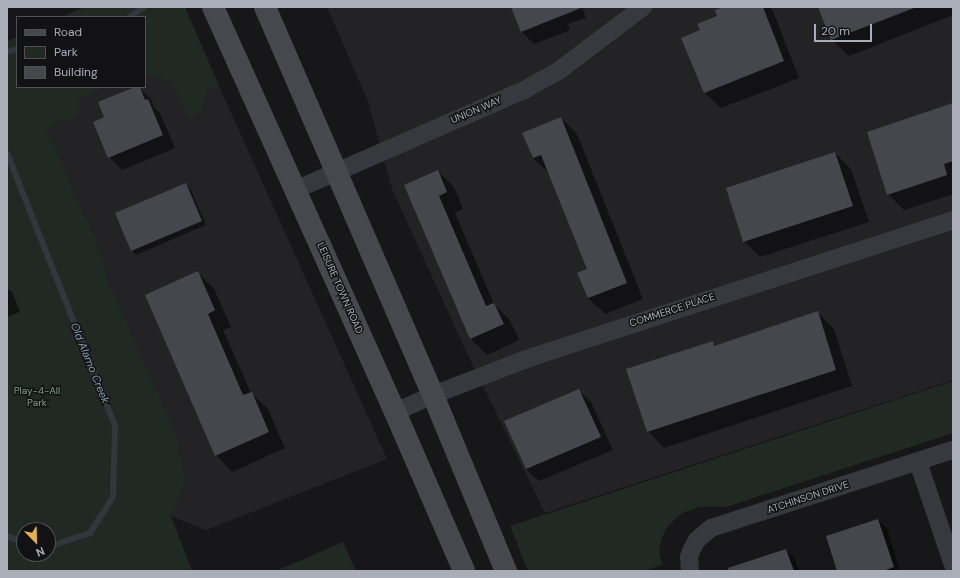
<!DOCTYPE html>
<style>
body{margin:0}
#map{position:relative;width:960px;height:578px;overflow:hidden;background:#171719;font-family:"DM Sans",sans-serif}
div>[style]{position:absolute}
.built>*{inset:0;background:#232326}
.green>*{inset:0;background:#212923}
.shadow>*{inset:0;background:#0007}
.stream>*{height:6px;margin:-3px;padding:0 3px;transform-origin:3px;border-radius:3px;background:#30383e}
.building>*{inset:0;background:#46474c}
.minor>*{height:18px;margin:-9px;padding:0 9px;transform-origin:9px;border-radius:9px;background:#38393e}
.secondary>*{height:22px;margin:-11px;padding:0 11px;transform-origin:11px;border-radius:11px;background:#47484e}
span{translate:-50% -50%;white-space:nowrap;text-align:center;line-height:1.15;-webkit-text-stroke:3px #121214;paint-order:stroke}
.street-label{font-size:10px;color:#aaaeb8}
.park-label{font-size:10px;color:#83a285}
.water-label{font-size:11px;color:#849bb1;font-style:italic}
.frame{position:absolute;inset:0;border:8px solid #aaaeb8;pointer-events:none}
.legend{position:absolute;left:16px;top:16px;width:130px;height:72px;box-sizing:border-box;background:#121214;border:1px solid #4f5056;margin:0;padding:5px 7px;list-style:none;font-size:12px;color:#aaaeb8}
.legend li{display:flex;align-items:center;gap:8px;height:20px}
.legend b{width:20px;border:1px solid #4f5056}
.north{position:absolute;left:16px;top:522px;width:40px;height:40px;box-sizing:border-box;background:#121214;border:1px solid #4f5056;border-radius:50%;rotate:157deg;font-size:11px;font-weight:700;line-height:16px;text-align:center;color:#aaaeb8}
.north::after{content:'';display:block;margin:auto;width:14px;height:18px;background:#e6b342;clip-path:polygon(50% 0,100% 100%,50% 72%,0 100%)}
.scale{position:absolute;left:814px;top:24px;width:58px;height:18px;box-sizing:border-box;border:2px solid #aaaeb8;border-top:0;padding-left:5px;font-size:12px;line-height:14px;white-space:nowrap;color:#aaaeb8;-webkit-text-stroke:3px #121214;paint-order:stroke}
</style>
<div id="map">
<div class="built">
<div style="clip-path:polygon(327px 7px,953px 7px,953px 380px,545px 513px,465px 349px,392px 189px,368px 101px)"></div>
<div style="clip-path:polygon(145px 77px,158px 77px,172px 84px,207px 90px,219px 86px,387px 459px,206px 530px,171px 516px,185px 482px,110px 286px,94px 232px,83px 213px,47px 128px,82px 113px,77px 100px,105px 87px,145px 87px)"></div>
</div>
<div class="green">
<div style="clip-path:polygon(85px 7px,185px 7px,219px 86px,207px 90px,202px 112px,188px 118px,172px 84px,158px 77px,145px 77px,145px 17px,62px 17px)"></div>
<div style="clip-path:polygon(evenodd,17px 37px,17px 87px,105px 87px,77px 100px,82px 113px,47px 128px,83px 213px,94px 232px,110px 286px,176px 435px,185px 482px,171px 516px,192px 571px,7px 571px,7px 41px,17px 37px,24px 530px,48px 530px,48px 554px,24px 554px,24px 530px)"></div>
<div style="clip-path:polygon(953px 381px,953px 433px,726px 507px,700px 507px,682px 513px,667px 527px,663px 535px,659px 549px,662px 565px,644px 571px,528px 571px,510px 526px)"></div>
<div style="clip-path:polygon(343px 542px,356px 571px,276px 571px)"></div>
</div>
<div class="shadow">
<div style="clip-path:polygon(512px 7px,582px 7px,586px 18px,568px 24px,570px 30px,534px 44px,521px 31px)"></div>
<div style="clip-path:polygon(726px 7px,769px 7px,773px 11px,799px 78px,721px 108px,704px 92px,718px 16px)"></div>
<div style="clip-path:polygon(819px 7px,953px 7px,953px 15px,849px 56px,832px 40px)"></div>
<div style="clip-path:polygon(138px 87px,151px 99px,154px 107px,160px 113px,175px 148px,122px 170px,109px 157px)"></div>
<div style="clip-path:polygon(953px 104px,953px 194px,904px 210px,888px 194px)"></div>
<div style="clip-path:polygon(561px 118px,577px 134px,643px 299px,605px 314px,588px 298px,588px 269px,550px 174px,533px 158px,523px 133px)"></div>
<div style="clip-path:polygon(835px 153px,851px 169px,869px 222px,760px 257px,744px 241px)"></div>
<div style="clip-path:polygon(438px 171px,454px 187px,463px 209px,455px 213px,494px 304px,510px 320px,519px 340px,487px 355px,471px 339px,405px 185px)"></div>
<div style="clip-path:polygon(185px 184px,190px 188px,206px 225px,136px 255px,132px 251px,116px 214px)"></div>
<div style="clip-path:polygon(198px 273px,214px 289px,231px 327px,223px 330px,251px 393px,268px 409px,285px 448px,232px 472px,216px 455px)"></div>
<div style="clip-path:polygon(7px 288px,12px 292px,20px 312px,7px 317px)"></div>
<div style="clip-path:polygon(817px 312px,834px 329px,852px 386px,664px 448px,648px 431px,712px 343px,716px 346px)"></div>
<div style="clip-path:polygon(578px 390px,591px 402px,613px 450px,539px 481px,526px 469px)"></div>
<div style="clip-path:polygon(878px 520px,887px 528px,900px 571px,838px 571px)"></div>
<div style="clip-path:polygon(786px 550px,795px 559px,799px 571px,736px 571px)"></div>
</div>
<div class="stream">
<div style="left:129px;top:17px;width:18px;rotate:-34deg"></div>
<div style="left:7px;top:52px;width:10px;rotate:-17deg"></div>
<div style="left:7px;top:153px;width:294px;rotate:68.4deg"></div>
<div style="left:115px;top:426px;width:71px;rotate:91.6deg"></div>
<div style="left:113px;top:497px;width:43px;rotate:122.6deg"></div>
<div style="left:90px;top:533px;width:44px;rotate:161.6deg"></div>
<div style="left:7px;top:536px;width:18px;rotate:22deg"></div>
</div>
<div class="building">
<div style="clip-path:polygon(511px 7px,581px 7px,581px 8px,521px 32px)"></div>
<div style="clip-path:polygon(724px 7px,763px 7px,784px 61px,704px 93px,681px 38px,700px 30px,697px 24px,717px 16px,715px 10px)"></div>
<div style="clip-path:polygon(818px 7px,914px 7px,914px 8px,831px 40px)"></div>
<div style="clip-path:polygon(135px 87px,140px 87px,145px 100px,148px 99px,163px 135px,108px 158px,93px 122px,104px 117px,98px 102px)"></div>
<div style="clip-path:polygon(953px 103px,953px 161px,944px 164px,947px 175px,887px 195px,867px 132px)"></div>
<div style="clip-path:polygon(561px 117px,627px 283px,588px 298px,577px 273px,587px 269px,541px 155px,533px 158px,522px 133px)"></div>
<div style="clip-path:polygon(835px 152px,853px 206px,743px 242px,726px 188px)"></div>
<div style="clip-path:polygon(438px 170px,447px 192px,439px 196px,486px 306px,494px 303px,504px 324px,470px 339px,404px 185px)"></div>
<div style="clip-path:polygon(186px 183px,202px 221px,131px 251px,115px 213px)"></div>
<div style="clip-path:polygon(198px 271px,215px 310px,208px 314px,243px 395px,252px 392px,269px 432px,215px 456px,145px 295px)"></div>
<div style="clip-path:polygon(818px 311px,836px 370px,647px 432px,626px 369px,713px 341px,714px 346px)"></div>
<div style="clip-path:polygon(579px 389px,601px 437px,526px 469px,504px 421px)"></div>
<div style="clip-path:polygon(878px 519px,894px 567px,883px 571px,837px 571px,826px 536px)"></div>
<div style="clip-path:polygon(786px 549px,794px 571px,729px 571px,728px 568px)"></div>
</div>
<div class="minor">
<div style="left:295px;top:190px;width:250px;rotate:-23.6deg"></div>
<div style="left:524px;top:90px;width:38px;rotate:-29deg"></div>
<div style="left:557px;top:72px;width:108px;rotate:-37.1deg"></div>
<div style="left:395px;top:412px;width:42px;rotate:-24.1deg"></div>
<div style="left:433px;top:395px;width:106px;rotate:-21deg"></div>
<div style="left:532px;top:357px;width:443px;rotate:-18deg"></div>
<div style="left:918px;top:462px;width:109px;rotate:71.2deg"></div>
<div style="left:690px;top:571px;width:14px;rotate:-94deg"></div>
<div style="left:689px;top:557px;width:9px;rotate:-69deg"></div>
<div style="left:692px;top:549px;width:10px;rotate:-61deg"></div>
<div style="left:697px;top:540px;width:18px;rotate:-41deg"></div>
<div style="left:711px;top:528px;width:254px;rotate:-17.9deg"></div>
</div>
<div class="secondary">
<div style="left:213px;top:7px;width:444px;rotate:65.8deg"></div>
<div style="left:395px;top:412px;width:173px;rotate:66.5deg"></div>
<div style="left:265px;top:7px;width:423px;rotate:66.6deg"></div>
<div style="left:433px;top:395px;width:191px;rotate:67.5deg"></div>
</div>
<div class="street-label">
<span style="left:476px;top:110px;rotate:-23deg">UNION WAY</span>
<span style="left:340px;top:288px;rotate:66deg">LEISURE TOWN ROAD</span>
<span style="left:672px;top:310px;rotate:-18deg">COMMERCE PLACE</span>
<span style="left:808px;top:497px;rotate:-18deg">ATCHINSON DRIVE</span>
</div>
<div class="park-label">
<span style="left:37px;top:396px">Play-4-All<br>Park</span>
</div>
<div class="water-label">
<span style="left:90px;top:363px;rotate:68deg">Old Alamo Creek</span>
</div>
<div class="frame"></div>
<ul class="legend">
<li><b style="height:5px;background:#47484e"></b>Road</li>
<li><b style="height:11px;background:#212923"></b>Park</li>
<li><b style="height:11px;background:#46474c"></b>Building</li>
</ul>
<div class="north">N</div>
<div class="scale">20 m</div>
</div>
